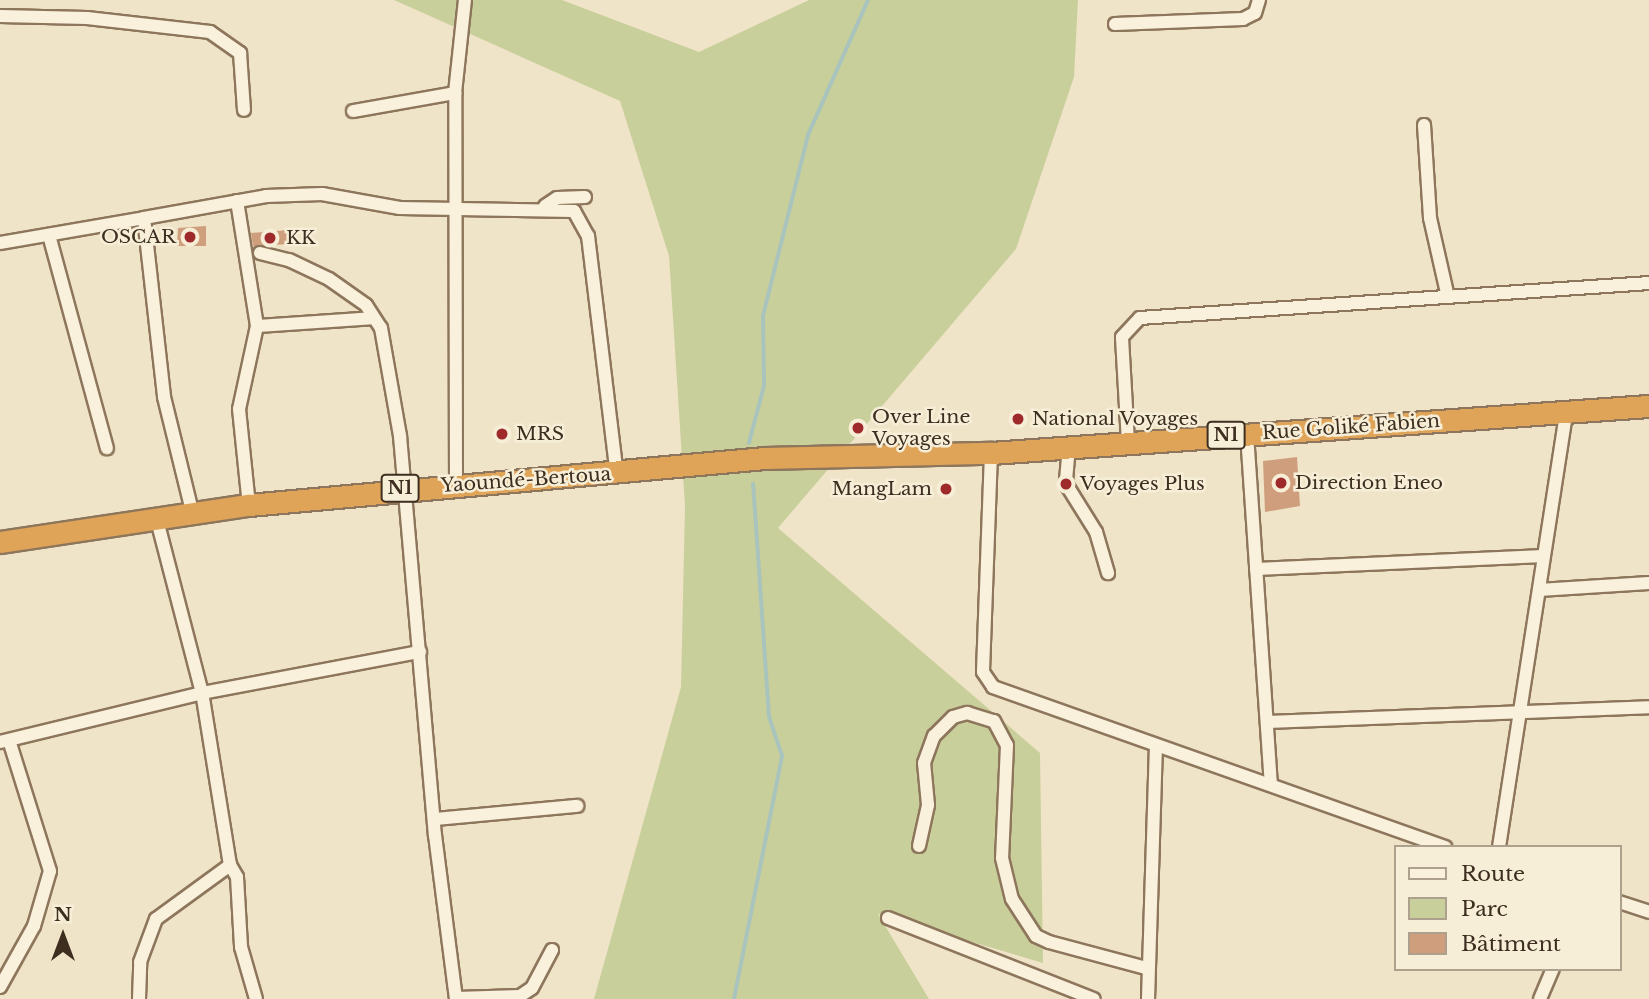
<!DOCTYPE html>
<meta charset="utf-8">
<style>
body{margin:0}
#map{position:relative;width:1649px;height:999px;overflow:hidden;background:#f0e4c8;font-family:"Libre Baskerville",serif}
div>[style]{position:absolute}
.green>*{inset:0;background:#c9cf9b}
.stream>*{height:3.5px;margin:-1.75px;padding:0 1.75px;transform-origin:1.75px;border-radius:1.75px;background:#a9c4bc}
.building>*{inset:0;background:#cf9f7d}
.roads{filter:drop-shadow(2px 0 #8d765c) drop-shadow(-2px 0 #8d765c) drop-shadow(0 2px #8d765c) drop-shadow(0 -2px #8d765c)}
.street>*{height:12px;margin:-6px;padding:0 6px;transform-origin:6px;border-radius:6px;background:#faf1dc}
.highway>*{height:21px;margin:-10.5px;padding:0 10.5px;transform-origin:10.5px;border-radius:10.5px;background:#e0a458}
.dots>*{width:19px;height:19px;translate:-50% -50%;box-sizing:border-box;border:4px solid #f7eed8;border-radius:50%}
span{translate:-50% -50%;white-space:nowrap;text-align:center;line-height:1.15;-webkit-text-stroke:5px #f7eed8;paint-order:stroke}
.shield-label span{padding:2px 5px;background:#f7eed8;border:2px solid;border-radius:5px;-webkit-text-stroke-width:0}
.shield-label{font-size:18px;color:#3d2e20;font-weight:700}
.poi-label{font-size:19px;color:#3d2e20}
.right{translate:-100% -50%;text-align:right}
.left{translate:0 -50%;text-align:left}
.street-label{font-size:19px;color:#3d2e20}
.legend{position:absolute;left:1394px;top:845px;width:228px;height:126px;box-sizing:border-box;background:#f7eed8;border:2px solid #ada18e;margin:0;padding:9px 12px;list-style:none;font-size:21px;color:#3d2e20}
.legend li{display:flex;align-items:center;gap:14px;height:35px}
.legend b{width:35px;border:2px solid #ada18e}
.north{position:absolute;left:28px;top:901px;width:70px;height:70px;-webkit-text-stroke:5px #f7eed8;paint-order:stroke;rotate:0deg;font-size:19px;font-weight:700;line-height:28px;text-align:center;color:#3d2e20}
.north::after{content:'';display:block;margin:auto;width:24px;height:32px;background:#3d2e20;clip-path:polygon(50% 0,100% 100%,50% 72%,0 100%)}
</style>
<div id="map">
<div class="green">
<div style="clip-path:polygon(394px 0,562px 0,699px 52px,809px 0,1078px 0,1074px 77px,1016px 249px,778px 528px,1040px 753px,1043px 963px,878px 914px,929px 999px,594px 999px,681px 687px,685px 506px,669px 256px,620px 101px)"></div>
</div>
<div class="stream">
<div style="left:749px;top:443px;width:59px;rotate:-75.3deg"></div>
<div style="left:764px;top:386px;width:70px;rotate:-90.8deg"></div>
<div style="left:763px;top:316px;width:187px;rotate:-76deg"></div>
<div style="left:808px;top:135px;width:148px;rotate:-66deg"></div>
<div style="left:734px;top:999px;width:248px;rotate:-78.8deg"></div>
<div style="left:782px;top:756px;width:41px;rotate:-108.4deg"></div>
<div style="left:769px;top:717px;width:233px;rotate:-93.9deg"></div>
</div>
<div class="building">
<div style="clip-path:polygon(206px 226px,206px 246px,177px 246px,178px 228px)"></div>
<div style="clip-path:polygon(289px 230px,290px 244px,253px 246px,251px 233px)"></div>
<div style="clip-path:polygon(1297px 457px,1300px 506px,1265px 512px,1263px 461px)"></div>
</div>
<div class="roads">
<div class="street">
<div style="left:0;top:16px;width:87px;rotate:1.3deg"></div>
<div style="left:87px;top:18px;width:124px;rotate:6.5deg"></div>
<div style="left:210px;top:32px;width:37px;rotate:35deg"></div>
<div style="left:240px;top:53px;width:57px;rotate:86deg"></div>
<div style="left:1115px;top:24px;width:128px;rotate:-2.2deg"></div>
<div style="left:1243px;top:19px;width:13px;rotate:-27deg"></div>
<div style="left:1255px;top:13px;width:14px;rotate:-73deg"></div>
<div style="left:353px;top:111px;width:104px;rotate:-10deg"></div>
<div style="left:1424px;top:125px;width:93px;rotate:86.3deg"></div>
<div style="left:1430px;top:218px;width:77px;rotate:77.2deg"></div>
<div style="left:237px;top:201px;width:127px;rotate:80.9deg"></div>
<div style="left:257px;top:326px;width:85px;rotate:102.2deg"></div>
<div style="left:239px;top:409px;width:97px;rotate:84.1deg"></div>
<div style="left:545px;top:206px;width:14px;rotate:-34deg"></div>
<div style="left:557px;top:198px;width:28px;rotate:-2deg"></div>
<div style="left:144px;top:218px;width:124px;rotate:-10.2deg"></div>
<div style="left:266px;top:196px;width:56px;rotate:-2deg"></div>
<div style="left:322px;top:194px;width:79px;rotate:10.2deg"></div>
<div style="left:400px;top:208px;width:174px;rotate:1deg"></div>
<div style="left:574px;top:211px;width:29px;rotate:61deg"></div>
<div style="left:588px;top:236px;width:240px;rotate:83.1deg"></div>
<div style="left:49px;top:235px;width:221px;rotate:74.8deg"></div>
<div style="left:0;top:243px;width:146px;rotate:-9.8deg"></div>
<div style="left:144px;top:218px;width:180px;rotate:83.6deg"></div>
<div style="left:164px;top:397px;width:117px;rotate:76.2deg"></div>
<div style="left:260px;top:253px;width:30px;rotate:14deg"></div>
<div style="left:289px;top:260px;width:44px;rotate:25.4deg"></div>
<div style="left:329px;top:279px;width:45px;rotate:35.1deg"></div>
<div style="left:366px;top:305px;width:27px;rotate:57deg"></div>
<div style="left:381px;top:328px;width:110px;rotate:80deg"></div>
<div style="left:400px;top:436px;width:401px;rotate:85deg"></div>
<div style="left:435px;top:835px;width:165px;rotate:82.7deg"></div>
<div style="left:257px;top:326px;width:116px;rotate:-3.9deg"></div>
<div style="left:1247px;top:434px;width:350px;rotate:86.1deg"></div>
<div style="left:1128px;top:442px;width:105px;rotate:-93.3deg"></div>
<div style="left:1122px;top:337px;width:26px;rotate:-47deg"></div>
<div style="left:1140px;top:318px;width:510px;rotate:-3.93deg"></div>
<div style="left:1069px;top:446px;width:38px;rotate:95deg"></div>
<div style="left:1066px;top:484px;width:57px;rotate:58deg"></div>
<div style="left:1096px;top:532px;width:43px;rotate:73.7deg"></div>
<div style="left:991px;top:453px;width:219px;rotate:92.1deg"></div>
<div style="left:983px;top:672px;width:18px;rotate:56deg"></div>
<div style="left:993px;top:687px;width:480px;rotate:19.5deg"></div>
<div style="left:456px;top:486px;width:393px;rotate:-90.1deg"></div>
<div style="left:455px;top:93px;width:94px;rotate:-83.9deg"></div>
<div style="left:1256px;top:569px;width:288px;rotate:-2.6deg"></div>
<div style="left:1539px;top:590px;width:110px;rotate:-3.6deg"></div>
<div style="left:1267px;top:722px;width:382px;rotate:-2.2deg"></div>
<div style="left:0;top:742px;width:208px;rotate:-13.6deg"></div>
<div style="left:202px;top:693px;width:222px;rotate:-10.7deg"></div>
<div style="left:436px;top:819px;width:142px;rotate:-5.3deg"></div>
<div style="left:919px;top:846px;width:42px;rotate:-77.6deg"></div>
<div style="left:928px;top:805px;width:42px;rotate:-95.4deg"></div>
<div style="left:924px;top:763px;width:29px;rotate:-70deg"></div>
<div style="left:934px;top:736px;width:27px;rotate:-45deg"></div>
<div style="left:953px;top:717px;width:15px;rotate:-16deg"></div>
<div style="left:967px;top:713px;width:28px;rotate:17deg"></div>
<div style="left:994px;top:721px;width:27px;rotate:62deg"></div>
<div style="left:1007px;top:745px;width:113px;rotate:92.5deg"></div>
<div style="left:1002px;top:858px;width:42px;rotate:76.3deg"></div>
<div style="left:1012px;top:899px;width:44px;rotate:57deg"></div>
<div style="left:1036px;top:936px;width:14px;rotate:25deg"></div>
<div style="left:1049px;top:942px;width:100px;rotate:15deg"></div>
<div style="left:1499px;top:847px;width:440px;rotate:-81.2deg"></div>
<div style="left:230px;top:865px;width:14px;rotate:60deg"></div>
<div style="left:237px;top:877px;width:70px;rotate:86.7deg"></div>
<div style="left:241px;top:947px;width:54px;rotate:73.9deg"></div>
<div style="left:1619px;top:902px;width:32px;rotate:18deg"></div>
<div style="left:888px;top:918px;width:221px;rotate:21.5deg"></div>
<div style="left:0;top:987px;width:70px;rotate:-60.9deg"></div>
<div style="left:34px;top:926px;width:57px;rotate:-73.8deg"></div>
<div style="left:50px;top:871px;width:137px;rotate:-107.4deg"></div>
<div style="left:456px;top:998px;width:64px;rotate:-1.8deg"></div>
<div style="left:520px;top:996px;width:14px;rotate:-34deg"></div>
<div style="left:532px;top:988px;width:43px;rotate:-62.2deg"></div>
<div style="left:139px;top:999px;width:37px;rotate:-88deg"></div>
<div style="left:140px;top:962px;width:46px;rotate:-69.6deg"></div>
<div style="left:156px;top:919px;width:92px;rotate:-36.1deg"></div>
<div style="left:230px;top:865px;width:174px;rotate:-99.2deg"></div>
<div style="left:202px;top:693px;width:182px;rotate:-104.6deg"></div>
<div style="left:1148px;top:999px;width:251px;rotate:-88.2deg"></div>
<div style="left:1540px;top:999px;width:33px;rotate:-67deg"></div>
</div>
<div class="highway">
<div style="left:0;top:542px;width:252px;rotate:-8.5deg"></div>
<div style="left:249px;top:505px;width:517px;rotate:-5.21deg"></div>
<div style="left:764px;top:458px;width:227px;rotate:-1.3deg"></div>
<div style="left:991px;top:453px;width:660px;rotate:-4.09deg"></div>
</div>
</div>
<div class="dots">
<div style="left:190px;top:237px;background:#9e2a2b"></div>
<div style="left:270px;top:238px;background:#9e2a2b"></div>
<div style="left:1018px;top:419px;background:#9e2a2b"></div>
<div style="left:858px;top:428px;background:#9e2a2b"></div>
<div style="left:502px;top:434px;background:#9e2a2b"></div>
<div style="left:1281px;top:483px;background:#9e2a2b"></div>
<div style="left:1066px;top:484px;background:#9e2a2b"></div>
<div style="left:946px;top:489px;background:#9e2a2b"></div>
</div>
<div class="shield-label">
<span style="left:1226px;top:435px">N1</span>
<span style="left:400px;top:488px">N1</span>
</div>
<div class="poi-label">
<span class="right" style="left:176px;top:237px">OSCAR</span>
<span class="left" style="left:286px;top:238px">KK</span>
<span class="left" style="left:872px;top:428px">Over Line<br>Voyages</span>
<span class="left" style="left:1032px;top:419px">National Voyages</span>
<span class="left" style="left:516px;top:434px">MRS</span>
<span class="left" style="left:1295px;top:483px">Direction Eneo</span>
<span class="left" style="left:1080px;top:484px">Voyages Plus</span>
<span class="right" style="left:932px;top:489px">MangLam</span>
</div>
<div class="street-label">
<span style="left:1351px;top:427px;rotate:-4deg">Rue Goliké Fabien</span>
<span style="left:526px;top:480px;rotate:-4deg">Yaoundé-Bertoua</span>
</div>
<ul class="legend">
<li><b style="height:9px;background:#faf1dc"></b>Route</li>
<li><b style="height:19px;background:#c9cf9b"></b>Parc</li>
<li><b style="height:19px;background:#cf9f7d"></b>Bâtiment</li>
</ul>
<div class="north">N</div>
</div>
